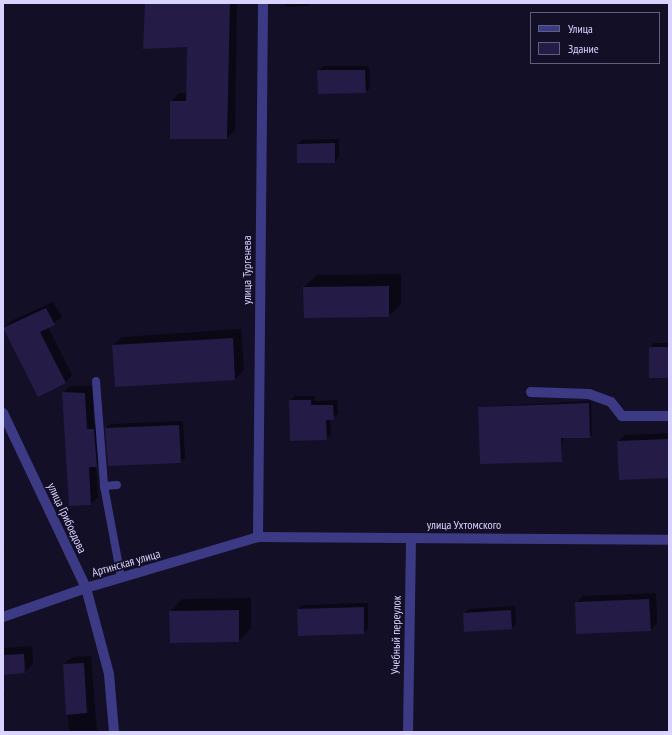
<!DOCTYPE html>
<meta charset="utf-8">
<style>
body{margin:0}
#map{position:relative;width:672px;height:735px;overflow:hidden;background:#130f26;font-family:"PT Sans Narrow",sans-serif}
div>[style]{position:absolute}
.shadow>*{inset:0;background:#0007}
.building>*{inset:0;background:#241b47}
.service>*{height:8px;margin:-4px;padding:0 4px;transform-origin:4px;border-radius:4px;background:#3d3a85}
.minor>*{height:10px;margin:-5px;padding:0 5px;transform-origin:5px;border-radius:5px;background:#3d3a85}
.tertiary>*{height:10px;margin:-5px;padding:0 5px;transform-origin:5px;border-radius:5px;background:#3d3a85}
span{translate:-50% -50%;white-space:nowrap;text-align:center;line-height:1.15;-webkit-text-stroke:3.5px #130f26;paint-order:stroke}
.street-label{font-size:12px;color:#d9d4ff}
.frame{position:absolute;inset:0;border:4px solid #d9d4ff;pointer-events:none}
.legend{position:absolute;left:530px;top:12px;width:130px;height:52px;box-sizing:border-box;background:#130f26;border:1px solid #625e7d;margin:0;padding:5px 7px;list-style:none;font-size:12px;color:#d9d4ff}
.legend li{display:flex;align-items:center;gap:8px;height:20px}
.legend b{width:20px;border:1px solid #625e7d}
</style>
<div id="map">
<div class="shadow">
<div style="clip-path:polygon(146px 3px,237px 3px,235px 130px,227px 138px,171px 102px,179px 93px,187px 93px,188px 46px)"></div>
<div style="clip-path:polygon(285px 3px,311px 3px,308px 6px,285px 7px)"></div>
<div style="clip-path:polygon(323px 66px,369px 66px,370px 88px,365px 92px,318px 71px)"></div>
<div style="clip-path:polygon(339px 139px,339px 157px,335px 162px,298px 144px,302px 140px)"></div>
<div style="clip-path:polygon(401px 274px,401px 304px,389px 316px,304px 287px,317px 275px)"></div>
<div style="clip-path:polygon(53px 302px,62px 317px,48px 327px,72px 375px,66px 382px,38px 395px,4px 328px,11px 321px)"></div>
<div style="clip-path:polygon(241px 329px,244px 370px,235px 379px,113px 345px,122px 337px)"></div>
<div style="clip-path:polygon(654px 343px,669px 343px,669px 377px,650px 347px)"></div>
<div style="clip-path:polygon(70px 386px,92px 386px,94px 423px,101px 422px,103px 459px,96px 466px,98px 497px,91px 504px,70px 505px,63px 393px)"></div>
<div style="clip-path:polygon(295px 396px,315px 396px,315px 401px,337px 400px,338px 414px,330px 419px,331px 434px,326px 439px,290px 401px)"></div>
<div style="clip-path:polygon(591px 401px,592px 435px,563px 437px,561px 461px,479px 407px)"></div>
<div style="clip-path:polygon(183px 421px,185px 458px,180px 462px,106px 428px,111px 424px)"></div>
<div style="clip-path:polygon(669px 433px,669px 477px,618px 441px,625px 435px)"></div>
<div style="clip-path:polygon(3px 538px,5px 548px,3px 550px)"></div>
<div style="clip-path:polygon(656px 593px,657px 623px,650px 630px,576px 603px,583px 596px)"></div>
<div style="clip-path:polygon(251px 598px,251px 628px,239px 641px,170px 612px,182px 599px)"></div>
<div style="clip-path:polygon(368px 603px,368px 629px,364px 633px,298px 609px,302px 605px)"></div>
<div style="clip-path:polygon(515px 606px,516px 624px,512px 628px,464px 614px,469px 609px)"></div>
<div style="clip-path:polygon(32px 646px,33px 664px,25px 672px,3px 674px,3px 648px)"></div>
<div style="clip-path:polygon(91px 656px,97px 732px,69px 732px,64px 664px,72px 657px)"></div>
<div style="clip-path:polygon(3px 690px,5px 695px,3px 698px)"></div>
</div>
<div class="building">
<div style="clip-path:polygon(145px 3px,230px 3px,227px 139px,170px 139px,170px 101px,186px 101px,187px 47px,143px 49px)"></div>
<div style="clip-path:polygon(317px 70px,365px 70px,366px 93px,318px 94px)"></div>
<div style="clip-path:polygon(335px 143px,335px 163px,297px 163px,297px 144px)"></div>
<div style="clip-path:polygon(389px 286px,389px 317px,304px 318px,303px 287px)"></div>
<div style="clip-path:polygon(46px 308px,55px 325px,40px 332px,66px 383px,38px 397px,3px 328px)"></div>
<div style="clip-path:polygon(233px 338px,235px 380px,115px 387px,112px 345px)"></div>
<div style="clip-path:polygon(649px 347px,669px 347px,669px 378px,649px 378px)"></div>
<div style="clip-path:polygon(62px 392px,85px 393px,87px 429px,94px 429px,97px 467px,89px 467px,91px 505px,69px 506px)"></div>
<div style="clip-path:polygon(289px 400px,311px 400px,311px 405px,333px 405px,334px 420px,326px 420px,327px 440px,290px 441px)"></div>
<div style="clip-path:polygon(589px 403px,590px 438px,561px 438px,562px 462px,480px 464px,478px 407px)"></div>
<div style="clip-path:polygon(179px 425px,181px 463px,108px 466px,105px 428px)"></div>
<div style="clip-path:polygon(669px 439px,669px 478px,619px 480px,617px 441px)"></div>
<div style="clip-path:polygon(649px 599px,651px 631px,576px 634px,575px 602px)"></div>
<div style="clip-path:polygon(364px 607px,364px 634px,298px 636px,297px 609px)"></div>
<div style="clip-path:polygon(239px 610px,239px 642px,170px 643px,169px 611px)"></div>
<div style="clip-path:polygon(511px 610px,512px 629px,464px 632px,463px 613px)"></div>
<div style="clip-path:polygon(24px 654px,25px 673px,3px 675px,3px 655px)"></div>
<div style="clip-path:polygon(84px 663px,87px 713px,66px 715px,63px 664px)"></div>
</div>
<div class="service">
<div style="left:96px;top:381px;width:105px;rotate:85.6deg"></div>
<div style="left:104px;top:486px;width:93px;rotate:79.4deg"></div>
<div style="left:104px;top:486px;width:13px;rotate:-4deg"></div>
</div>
<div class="minor">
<div style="left:531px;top:392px;width:58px;rotate:2deg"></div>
<div style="left:589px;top:394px;width:23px;rotate:20deg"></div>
<div style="left:611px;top:402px;width:18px;rotate:52deg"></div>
<div style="left:622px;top:416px;width:47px"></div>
<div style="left:3px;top:413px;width:194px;rotate:64.6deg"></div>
<div style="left:86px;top:588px;width:89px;rotate:75deg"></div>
<div style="left:109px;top:674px;width:58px;rotate:85.1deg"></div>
<div style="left:408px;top:732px;width:194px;rotate:-89.1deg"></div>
</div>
<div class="tertiary">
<div style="left:258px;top:537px;width:534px;rotate:-89.46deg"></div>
<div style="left:3px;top:617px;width:88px;rotate:-19.3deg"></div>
<div style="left:86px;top:588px;width:179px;rotate:-16.5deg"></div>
<div style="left:258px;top:537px;width:411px;rotate:0.4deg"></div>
</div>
<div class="street-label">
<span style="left:247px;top:270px;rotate:-90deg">улица Тургенева</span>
<span style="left:67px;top:518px;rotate:65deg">улица Грибоедова</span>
<span style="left:464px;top:525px">улица Ухтомского</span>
<span style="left:126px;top:563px;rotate:-16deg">Артинская улица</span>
<span style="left:396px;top:635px;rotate:-89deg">Учебный переулок</span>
</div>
<div class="frame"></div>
<ul class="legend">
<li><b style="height:5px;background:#3d3a85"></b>Улица</li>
<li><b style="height:11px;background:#241b47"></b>Здание</li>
</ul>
</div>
